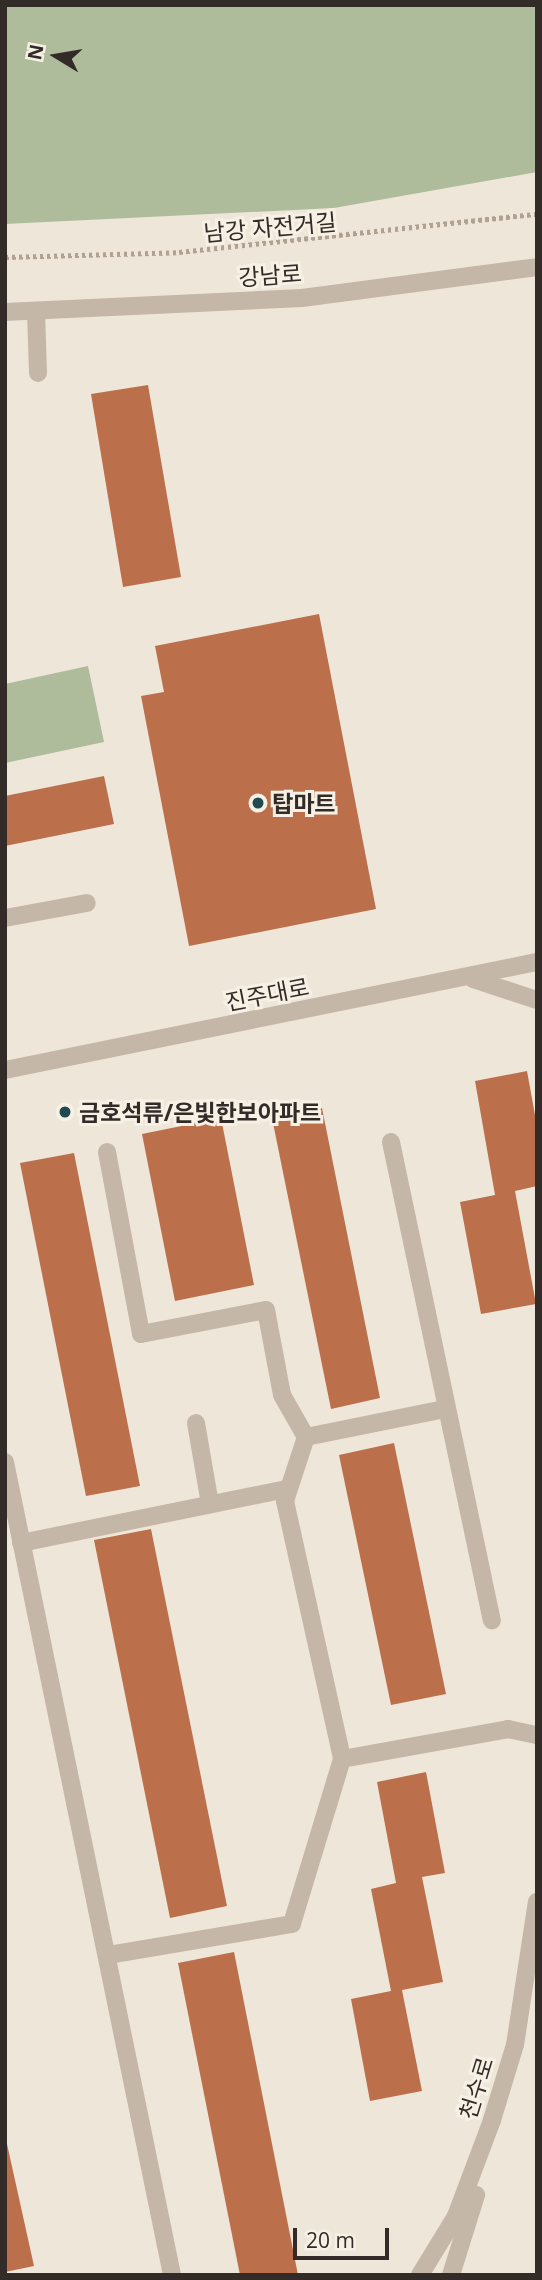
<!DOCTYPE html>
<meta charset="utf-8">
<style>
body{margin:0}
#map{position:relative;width:542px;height:2280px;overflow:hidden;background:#efe6da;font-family:"Open Sans","Noto Sans KR",sans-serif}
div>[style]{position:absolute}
.green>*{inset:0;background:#aebc9b}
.building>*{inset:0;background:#bb6f4b}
.path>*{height:4.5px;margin-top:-2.25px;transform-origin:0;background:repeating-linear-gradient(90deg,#b1a191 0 3.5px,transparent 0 7px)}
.minor>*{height:18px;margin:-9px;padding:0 9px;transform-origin:9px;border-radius:9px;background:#c5b7a7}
.dots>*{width:19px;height:19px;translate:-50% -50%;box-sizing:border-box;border:4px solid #f7f0e5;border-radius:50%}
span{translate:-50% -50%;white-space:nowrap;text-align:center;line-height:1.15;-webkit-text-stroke:6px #f7f0e5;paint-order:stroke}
.street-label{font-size:23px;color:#322b27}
.poi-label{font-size:23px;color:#322b27;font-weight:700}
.left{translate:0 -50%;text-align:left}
.frame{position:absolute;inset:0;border:7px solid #322b27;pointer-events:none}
.north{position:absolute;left:21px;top:21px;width:70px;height:70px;-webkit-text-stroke:5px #f7f0e5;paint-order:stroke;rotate:281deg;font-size:19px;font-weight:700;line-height:28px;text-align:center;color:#322b27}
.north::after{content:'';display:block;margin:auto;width:24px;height:32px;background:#322b27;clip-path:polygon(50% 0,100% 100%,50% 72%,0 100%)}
.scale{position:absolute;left:293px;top:2228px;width:96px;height:32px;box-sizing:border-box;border:4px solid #322b27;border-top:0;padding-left:9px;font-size:21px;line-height:24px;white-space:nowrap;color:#322b27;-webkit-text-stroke:5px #f7f0e5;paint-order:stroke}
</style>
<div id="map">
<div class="green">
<div style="clip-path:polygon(5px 5px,537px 5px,537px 172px,334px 208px,5px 224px)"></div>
<div style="clip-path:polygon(88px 666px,104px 742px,5px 763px,5px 684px)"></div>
</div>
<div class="building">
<div style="clip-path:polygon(148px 385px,181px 577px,123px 587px,91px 394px)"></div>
<div style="clip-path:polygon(319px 614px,376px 909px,189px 946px,141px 696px,164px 692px,155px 646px)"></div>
<div style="clip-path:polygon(104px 776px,114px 824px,5px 846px,5px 796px)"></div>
<div style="clip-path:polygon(527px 1071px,537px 1126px,537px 1186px,515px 1191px,536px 1304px,481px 1314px,460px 1202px,495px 1195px,475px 1081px)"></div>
<div style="clip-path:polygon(322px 1108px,380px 1398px,331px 1409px,272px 1118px)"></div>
<div style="clip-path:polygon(221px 1118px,254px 1285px,175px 1301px,142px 1134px)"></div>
<div style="clip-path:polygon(74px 1153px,140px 1486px,86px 1496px,20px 1163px)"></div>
<div style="clip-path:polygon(394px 1443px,446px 1694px,391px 1705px,339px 1455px)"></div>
<div style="clip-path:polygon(151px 1529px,227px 1906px,170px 1918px,94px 1540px)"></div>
<div style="clip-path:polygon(426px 1772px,445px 1873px,422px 1877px,443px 1982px,402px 1990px,422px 2091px,370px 2101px,351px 1999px,391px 1991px,371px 1889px,396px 1883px,377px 1782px)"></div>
<div style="clip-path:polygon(234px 1952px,298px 2275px,240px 2275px,178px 1963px)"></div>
<div style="clip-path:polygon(5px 2135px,34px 2266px,5px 2272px)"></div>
</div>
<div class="path">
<div style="left:5px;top:257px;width:174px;rotate:-1.6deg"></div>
<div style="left:179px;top:252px;width:360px;rotate:-6.1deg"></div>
</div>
<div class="minor">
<div style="left:5px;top:312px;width:297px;rotate:-2.7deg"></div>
<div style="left:302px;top:298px;width:237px;rotate:-7.5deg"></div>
<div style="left:36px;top:312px;width:61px;rotate:88.1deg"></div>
<div style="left:5px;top:918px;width:83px;rotate:-10.4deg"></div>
<div style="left:473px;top:979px;width:67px;rotate:18.2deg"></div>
<div style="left:5px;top:1070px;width:543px;rotate:-11.48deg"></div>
<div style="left:391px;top:1142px;width:489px;rotate:78.1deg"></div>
<div style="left:107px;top:1152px;width:185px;rotate:79.4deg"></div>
<div style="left:141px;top:1334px;width:127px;rotate:-10.9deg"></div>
<div style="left:266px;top:1310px;width:86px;rotate:79.3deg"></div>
<div style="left:282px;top:1395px;width:48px;rotate:60.3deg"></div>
<div style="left:306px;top:1437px;width:67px;rotate:108.2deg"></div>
<div style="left:285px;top:1501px;width:264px;rotate:77.5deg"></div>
<div style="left:342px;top:1759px;width:172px;rotate:106.9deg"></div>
<div style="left:292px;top:1924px;width:187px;rotate:170.4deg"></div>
<div style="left:196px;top:1423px;width:82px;rotate:80.2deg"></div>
<div style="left:306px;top:1437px;width:142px;rotate:-11.4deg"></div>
<div style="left:5px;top:1462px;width:830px;rotate:78.39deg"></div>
<div style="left:21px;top:1543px;width:271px;rotate:-11.5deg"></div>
<div style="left:342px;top:1759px;width:169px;rotate:-10.2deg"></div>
<div style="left:508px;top:1729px;width:30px;rotate:12deg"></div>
<div style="left:420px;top:2275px;width:69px;rotate:-58.6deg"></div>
<div style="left:456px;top:2216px;width:103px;rotate:-69.4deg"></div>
<div style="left:492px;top:2120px;width:78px;rotate:-73deg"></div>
<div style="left:515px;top:2045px;width:145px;rotate:-81.3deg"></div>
<div style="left:451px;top:2275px;width:84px;rotate:-72.6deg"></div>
</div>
<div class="dots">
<div style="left:258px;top:803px;background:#204950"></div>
<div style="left:65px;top:1112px;background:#204950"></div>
</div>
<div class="street-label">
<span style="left:270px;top:227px;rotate:-5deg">남강 자전거길</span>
<span style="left:270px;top:275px;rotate:-4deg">강남로</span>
<span style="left:267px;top:994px;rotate:-11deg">진주대로</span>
<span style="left:476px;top:2088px;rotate:-73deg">천수로</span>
</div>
<div class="poi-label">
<span class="left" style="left:272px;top:803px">탑마트</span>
<span class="left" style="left:79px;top:1112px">금호석류/은빛한보아파트</span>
</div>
<div class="frame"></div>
<div class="north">N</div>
<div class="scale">20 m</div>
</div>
